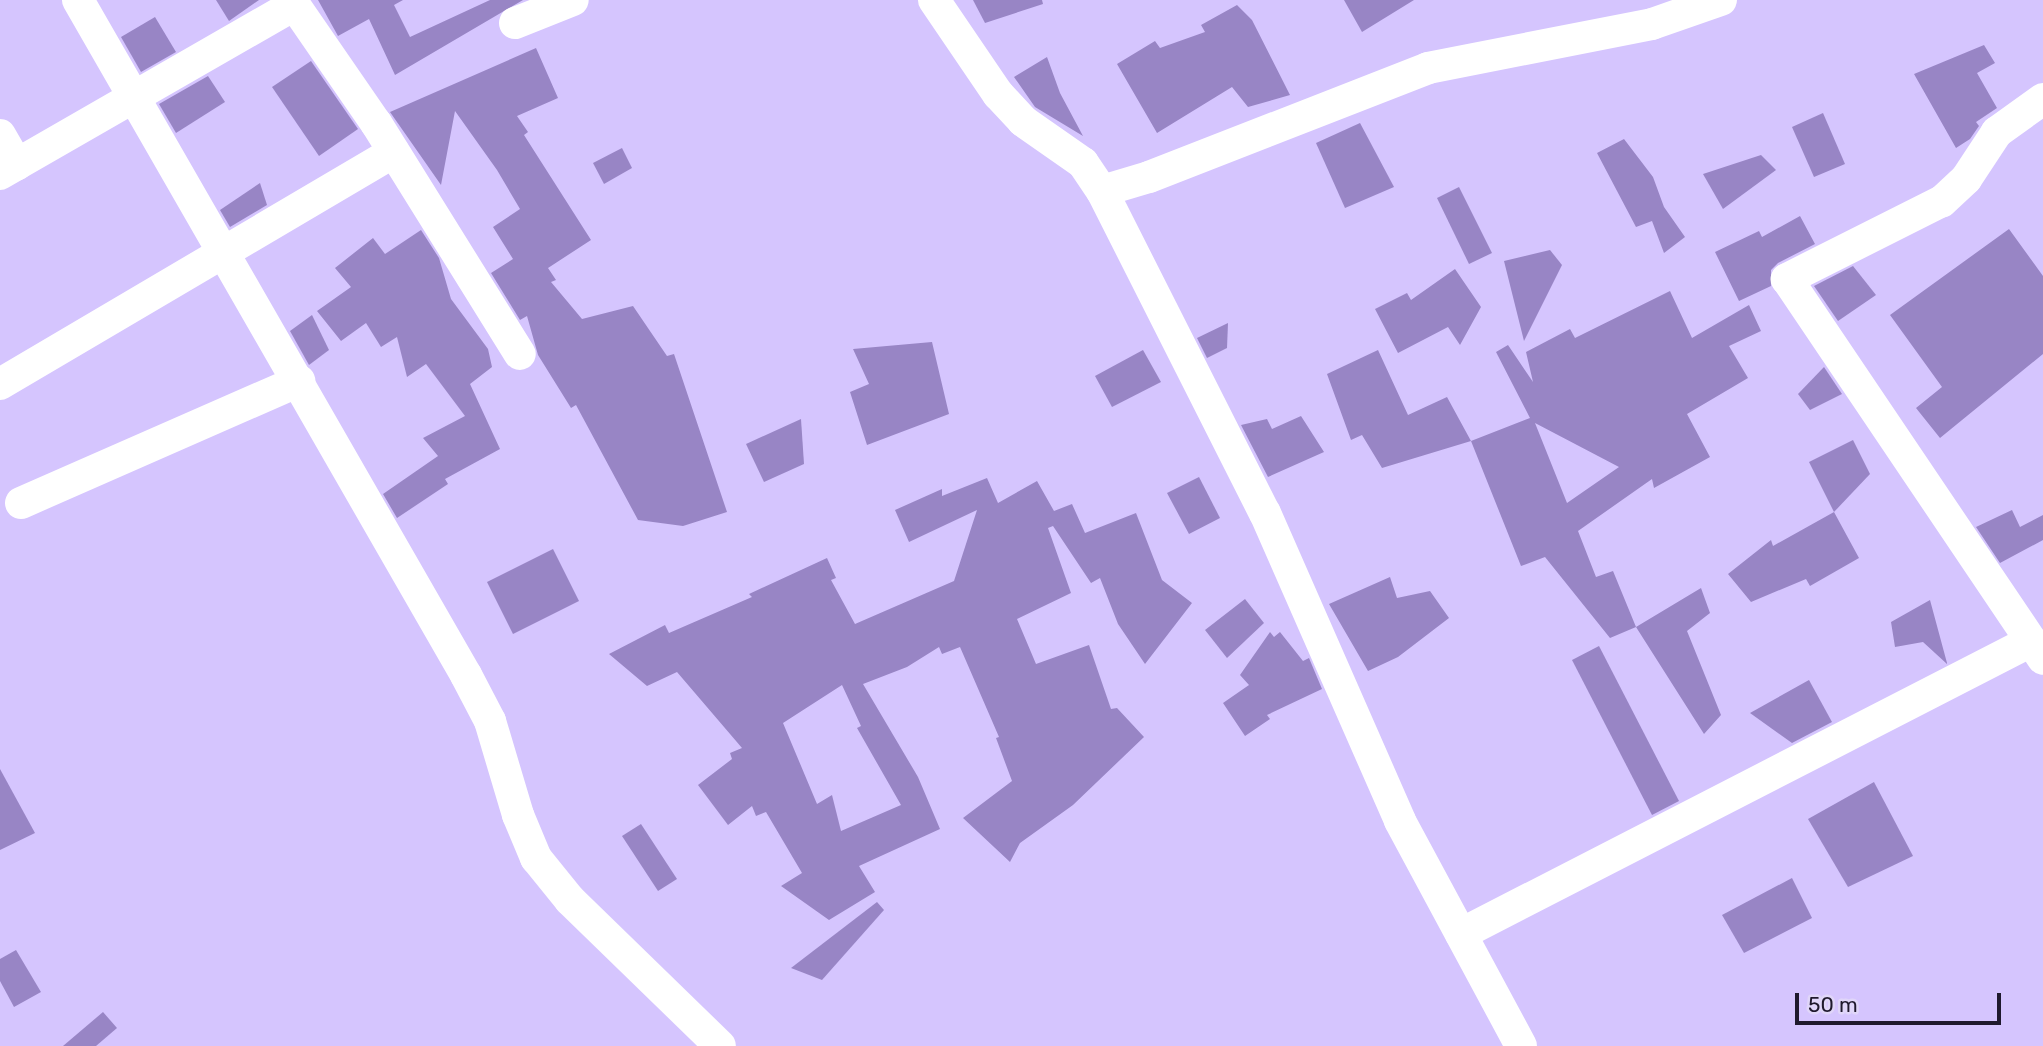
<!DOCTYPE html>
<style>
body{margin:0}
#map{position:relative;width:2043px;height:1046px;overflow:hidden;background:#d5c5fe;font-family:Rubik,sans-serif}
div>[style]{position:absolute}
.building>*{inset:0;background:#9885c5}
.minor>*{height:32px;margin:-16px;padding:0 16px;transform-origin:16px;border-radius:16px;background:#fff}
span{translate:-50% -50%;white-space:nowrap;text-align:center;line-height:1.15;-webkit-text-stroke:6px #e0d6f9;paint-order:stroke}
.scale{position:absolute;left:1795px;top:993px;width:206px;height:32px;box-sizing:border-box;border:4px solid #1f192d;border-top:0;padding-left:9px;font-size:21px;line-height:24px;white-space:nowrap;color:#1f192d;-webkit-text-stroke:5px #e0d6f9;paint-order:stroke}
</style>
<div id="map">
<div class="building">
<div style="clip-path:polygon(216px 0,259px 0,229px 21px)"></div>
<div style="clip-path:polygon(318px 0,403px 0,394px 5px,410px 37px,490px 0,523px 0,395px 75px,369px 19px,338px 36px)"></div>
<div style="clip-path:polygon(973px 0,1042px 0,1043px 4px,985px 23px)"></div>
<div style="clip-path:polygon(1344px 0,1414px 0,1362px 32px)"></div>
<div style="clip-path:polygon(1237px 5px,1252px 20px,1290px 95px,1248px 107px,1232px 87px,1157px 133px,1117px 64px,1155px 41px,1160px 48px,1205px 32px,1201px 25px)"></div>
<div style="clip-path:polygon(155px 17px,176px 52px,141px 72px,121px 37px)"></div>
<div style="clip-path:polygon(1984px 45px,1995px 63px,1977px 73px,1997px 108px,1976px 122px,1979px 126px,1970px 139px,1956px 148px,1914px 74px)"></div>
<div style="clip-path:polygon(536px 48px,558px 98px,517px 116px,528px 132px,524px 135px,591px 240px,548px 268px,556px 280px,551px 282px,582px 319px,633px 306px,667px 356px,674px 354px,727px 512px,683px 526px,638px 520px,576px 405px,571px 408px,538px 355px,527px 316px,520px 320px,491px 273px,513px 259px,493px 227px,520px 209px,497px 170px,455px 111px,441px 185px,390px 112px)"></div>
<div style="clip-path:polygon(1047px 57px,1060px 93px,1083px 136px,1035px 107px,1014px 77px)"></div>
<div style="clip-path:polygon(311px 61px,358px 129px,319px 156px,272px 87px)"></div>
<div style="clip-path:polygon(208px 76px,225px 102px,176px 133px,159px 104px)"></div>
<div style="clip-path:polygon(1823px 113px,1845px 164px,1814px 177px,1792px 127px)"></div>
<div style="clip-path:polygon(1360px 123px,1394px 187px,1345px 208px,1316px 143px)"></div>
<div style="clip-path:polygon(1624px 139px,1653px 177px,1664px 207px,1685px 237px,1664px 253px,1652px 221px,1636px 227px,1597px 153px)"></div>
<div style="clip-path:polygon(622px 148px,632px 168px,604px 184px,593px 163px)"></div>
<div style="clip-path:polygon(1761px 155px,1776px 170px,1723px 209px,1703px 174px)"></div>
<div style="clip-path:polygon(260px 183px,267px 205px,230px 227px,220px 210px)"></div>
<div style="clip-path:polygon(1459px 187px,1492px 253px,1469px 264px,1437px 198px)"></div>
<div style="clip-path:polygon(1800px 216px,1815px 244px,1778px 263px,1771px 270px,1771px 286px,1739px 301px,1715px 252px,1759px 231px,1762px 237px)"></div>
<div style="clip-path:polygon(2009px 229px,2043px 276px,2043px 354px,1940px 438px,1916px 408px,1942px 387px,1890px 315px)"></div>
<div style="clip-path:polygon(421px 230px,439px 258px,451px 299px,488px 349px,492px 367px,470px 384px,500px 449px,445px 479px,448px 484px,397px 518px,383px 494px,438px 456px,423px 438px,465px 416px,426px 364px,407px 377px,397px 337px,381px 347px,366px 323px,341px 341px,317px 311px,351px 287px,335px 268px,373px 238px,385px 254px)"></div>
<div style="clip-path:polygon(1550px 250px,1562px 265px,1524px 341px,1504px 261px)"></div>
<div style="clip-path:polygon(1853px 266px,1876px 295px,1838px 321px,1814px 286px)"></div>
<div style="clip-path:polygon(1455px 269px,1481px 307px,1460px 345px,1448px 327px,1398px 353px,1375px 309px,1407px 293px,1411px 300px)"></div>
<div style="clip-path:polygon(evenodd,1670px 291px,1692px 338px,1749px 305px,1761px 331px,1729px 346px,1748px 378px,1687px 414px,1710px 457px,1654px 488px,1652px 479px,1578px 531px,1596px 577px,1613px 571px,1636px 627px,1610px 638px,1545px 557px,1521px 566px,1471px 441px,1530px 418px,1496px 352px,1508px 345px,1533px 382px,1526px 352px,1570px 329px,1575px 338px,1670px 291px,1535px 423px,1619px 467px,1567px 503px,1535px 423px)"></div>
<div style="clip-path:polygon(312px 315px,329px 350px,309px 365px,290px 331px)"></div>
<div style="clip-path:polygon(1228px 323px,1227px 348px,1207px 358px,1197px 338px)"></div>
<div style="clip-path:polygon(932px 342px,949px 414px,867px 445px,850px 392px,869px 384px,853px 349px)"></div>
<div style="clip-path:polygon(1143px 350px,1161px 382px,1112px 407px,1095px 376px)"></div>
<div style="clip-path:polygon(1378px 350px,1408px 415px,1447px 397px,1471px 441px,1382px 468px,1362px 435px,1351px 440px,1327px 374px)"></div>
<div style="clip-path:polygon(1824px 367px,1842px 394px,1810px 410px,1798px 394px)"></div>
<div style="clip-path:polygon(1301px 416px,1324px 452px,1268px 477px,1241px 425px,1267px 419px,1272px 429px)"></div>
<div style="clip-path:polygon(801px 419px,804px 464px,764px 482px,746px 444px)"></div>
<div style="clip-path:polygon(1853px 440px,1870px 474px,1834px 512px,1809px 462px)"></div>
<div style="clip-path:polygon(1199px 477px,1220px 518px,1189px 534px,1167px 493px)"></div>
<div style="clip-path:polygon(evenodd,987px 478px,998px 503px,1037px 481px,1054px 511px,1072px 504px,1085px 533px,1136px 513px,1162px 580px,1192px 603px,1145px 664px,1118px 624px,1100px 578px,1091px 583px,1053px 526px,1048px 528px,1071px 593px,1017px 619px,1036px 664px,1089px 645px,1111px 709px,1117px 708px,1144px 737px,1073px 805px,1020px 843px,1010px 862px,963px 818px,1012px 781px,996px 738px,999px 737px,960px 647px,942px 654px,939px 647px,907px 667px,863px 684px,918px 777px,940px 829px,859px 866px,875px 892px,829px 920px,781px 886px,802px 873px,766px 812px,756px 816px,752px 806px,728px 825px,698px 785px,732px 759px,730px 753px,742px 748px,677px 672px,647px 686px,609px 654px,665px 625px,669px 633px,752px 597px,749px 594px,827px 558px,836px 578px,831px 580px,855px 624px,954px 581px,977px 510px,909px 542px,895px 510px,942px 489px,942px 496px,987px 478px,842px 685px,861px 726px,857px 728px,901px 805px,841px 831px,832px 795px,817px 804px,783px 723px,842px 685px)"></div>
<div style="clip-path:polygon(2012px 510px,2020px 527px,2043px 515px,2043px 540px,2000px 563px,1976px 527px)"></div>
<div style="clip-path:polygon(1834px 512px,1859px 558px,1810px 586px,1806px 579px,1751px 602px,1728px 574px,1771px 540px,1773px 546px)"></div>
<div style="clip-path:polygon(553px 549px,579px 601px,513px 634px,487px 582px)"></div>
<div style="clip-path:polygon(1390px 577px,1397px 598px,1430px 591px,1449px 618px,1398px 657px,1368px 671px,1329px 604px)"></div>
<div style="clip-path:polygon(1701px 588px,1710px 613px,1687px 631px,1721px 715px,1704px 734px,1636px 627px)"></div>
<div style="clip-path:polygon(1245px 599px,1264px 623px,1227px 658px,1205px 630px)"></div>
<div style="clip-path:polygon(1930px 600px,1947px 663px,1947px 664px,1923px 642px,1895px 647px,1891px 622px)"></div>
<div style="clip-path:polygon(1270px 632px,1274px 637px,1280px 632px,1303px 661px,1309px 658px,1322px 689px,1267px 715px,1270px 719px,1245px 736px,1223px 703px,1249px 685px,1240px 675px)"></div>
<div style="clip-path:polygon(1599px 646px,1679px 801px,1652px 815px,1572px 660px)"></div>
<div style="clip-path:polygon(1809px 680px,1832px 722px,1792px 743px,1750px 713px)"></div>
<div style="clip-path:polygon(0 769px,35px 833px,0 850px)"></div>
<div style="clip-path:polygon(1874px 782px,1913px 856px,1848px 887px,1808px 819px)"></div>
<div style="clip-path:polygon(641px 824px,677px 879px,658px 891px,622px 836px)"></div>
<div style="clip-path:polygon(1792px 878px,1812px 918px,1744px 953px,1722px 915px)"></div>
<div style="clip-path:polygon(877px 902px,884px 910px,822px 980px,791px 968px)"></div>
<div style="clip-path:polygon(16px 950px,41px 992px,14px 1007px,0 981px,0 959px)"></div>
<div style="clip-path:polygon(103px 1012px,117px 1028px,96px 1046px,63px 1046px)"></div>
</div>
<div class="minor">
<div style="left:78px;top:0;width:779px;rotate:60.11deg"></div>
<div style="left:466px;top:675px;width:52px;rotate:62.4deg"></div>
<div style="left:490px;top:721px;width:98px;rotate:73.4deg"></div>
<div style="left:518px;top:815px;width:47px;rotate:67.3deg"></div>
<div style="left:536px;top:858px;width:54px;rotate:51deg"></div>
<div style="left:570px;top:900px;width:209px;rotate:44.2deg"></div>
<div style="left:291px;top:0;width:150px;rotate:55.4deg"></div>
<div style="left:376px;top:123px;width:272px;rotate:58.1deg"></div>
<div style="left:934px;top:0;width:114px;rotate:55.8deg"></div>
<div style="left:998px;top:94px;width:37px;rotate:47deg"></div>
<div style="left:1023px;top:121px;width:73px;rotate:35deg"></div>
<div style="left:1083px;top:163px;width:34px;rotate:56deg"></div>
<div style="left:1102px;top:191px;width:361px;rotate:63.2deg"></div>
<div style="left:1265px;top:513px;width:336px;rotate:66.3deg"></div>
<div style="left:1400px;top:821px;width:255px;rotate:61.7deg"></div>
<div style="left:515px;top:23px;width:62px;rotate:-21.6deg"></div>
<div style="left:2043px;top:99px;width:57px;rotate:144.3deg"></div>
<div style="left:1997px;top:132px;width:56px;rotate:123.4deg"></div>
<div style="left:1966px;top:179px;width:33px;rotate:137deg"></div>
<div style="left:1942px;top:201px;width:174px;rotate:153.3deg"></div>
<div style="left:1787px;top:279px;width:458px;rotate:56deg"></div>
<div style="left:0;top:135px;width:34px;rotate:60deg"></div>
<div style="left:0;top:174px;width:339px;rotate:-29.9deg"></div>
<div style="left:1102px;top:191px;width:49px;rotate:-16.6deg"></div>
<div style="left:1149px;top:177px;width:300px;rotate:-21.3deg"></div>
<div style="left:1428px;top:68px;width:228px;rotate:-11.1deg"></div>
<div style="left:1652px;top:24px;width:73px;rotate:-19.2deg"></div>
<div style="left:0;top:384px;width:457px;rotate:-30.5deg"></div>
<div style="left:21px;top:503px;width:304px;rotate:-23.7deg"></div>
<div style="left:1461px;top:934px;width:641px;rotate:-27.2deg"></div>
</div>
<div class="scale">50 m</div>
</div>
